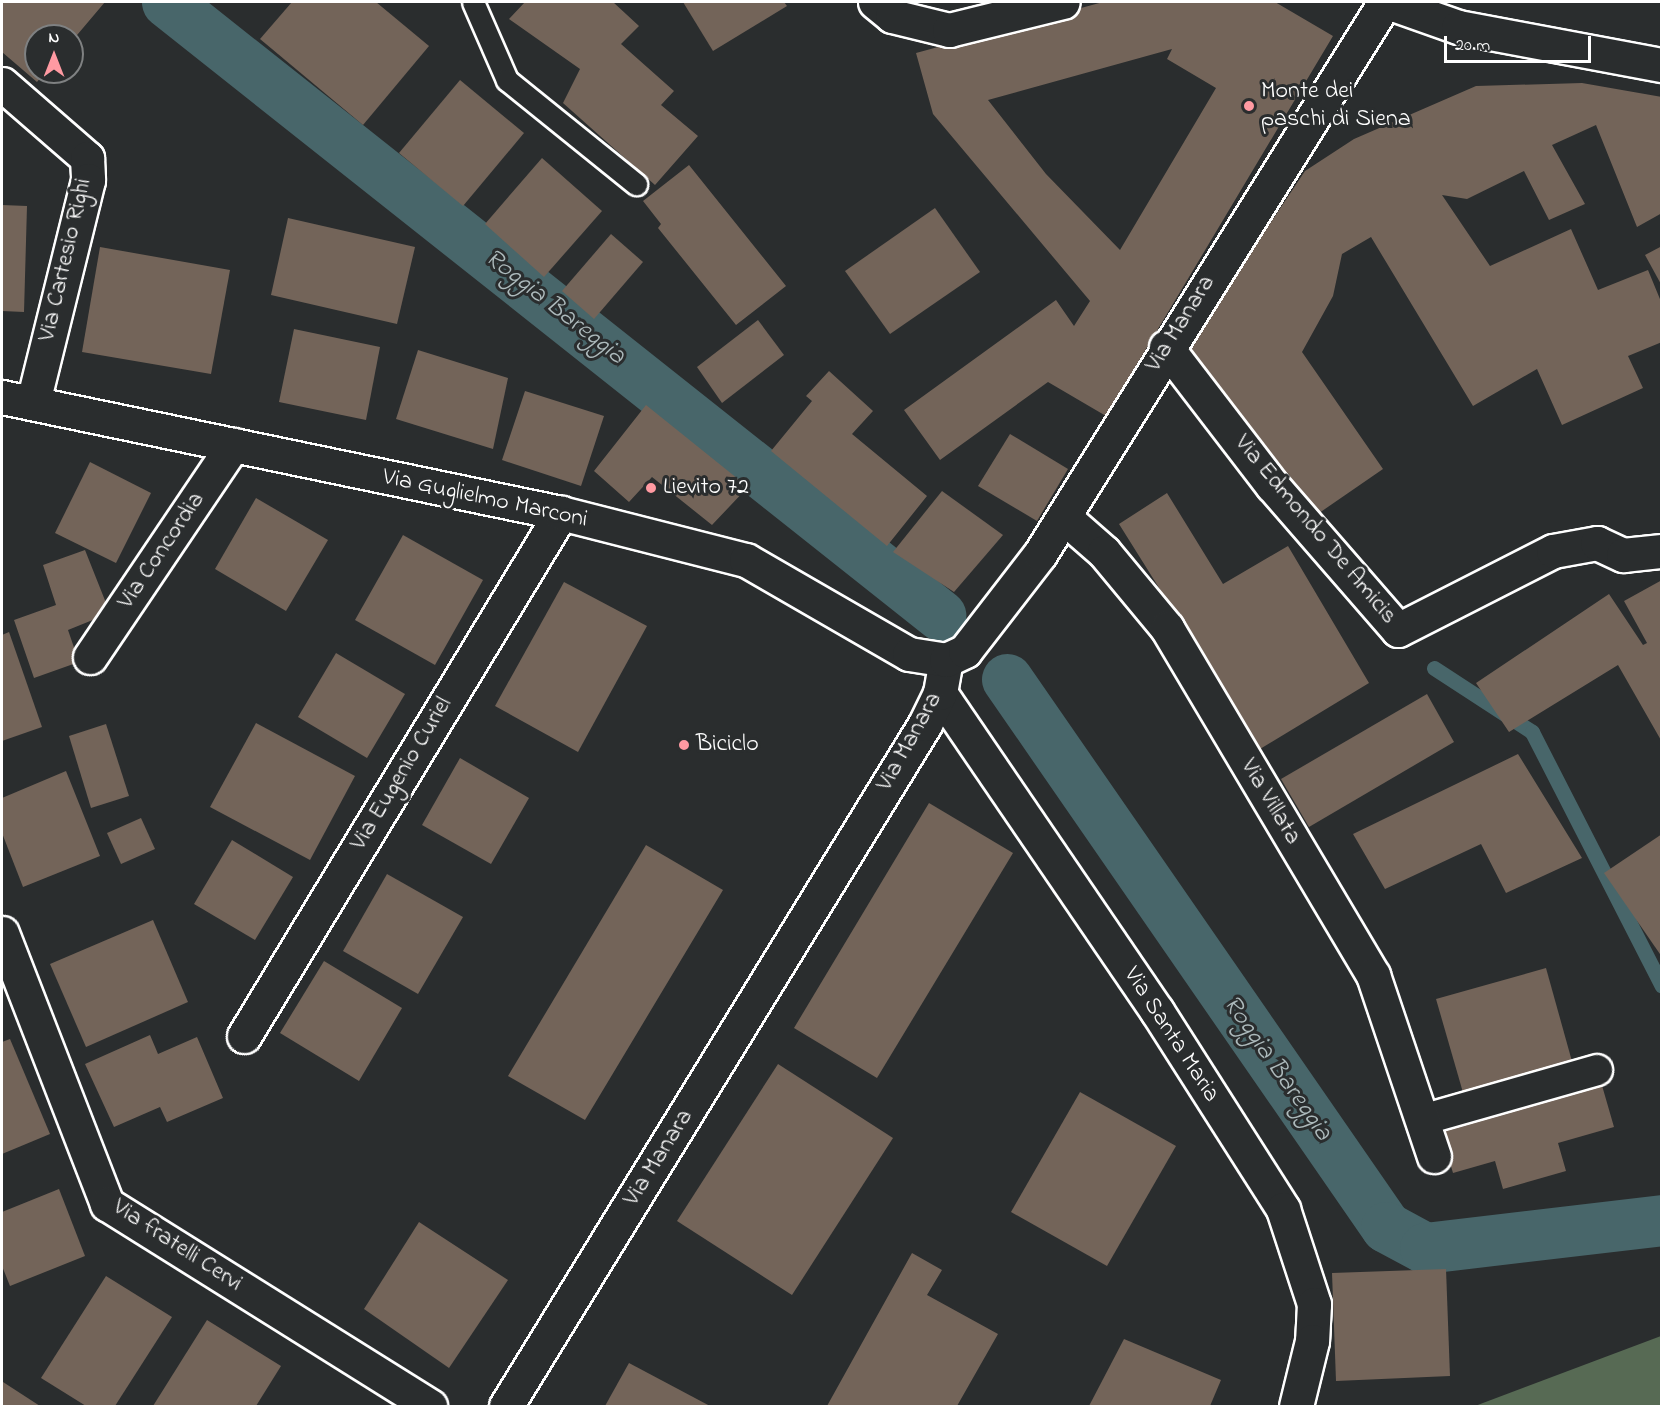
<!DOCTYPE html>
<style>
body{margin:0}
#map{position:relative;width:1663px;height:1408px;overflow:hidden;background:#2a2d2e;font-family:"Indie Flower",sans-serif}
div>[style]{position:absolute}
.green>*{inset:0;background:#576a54}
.stream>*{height:15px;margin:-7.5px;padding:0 7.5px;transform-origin:7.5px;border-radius:7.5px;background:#48666a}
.canal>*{height:51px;margin:-25.5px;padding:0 25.5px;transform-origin:25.5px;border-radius:25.5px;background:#48666a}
.building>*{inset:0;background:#736459}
.roads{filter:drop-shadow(2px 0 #fff) drop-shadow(-2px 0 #fff) drop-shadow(0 2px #fff) drop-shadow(0 -2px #fff)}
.service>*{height:21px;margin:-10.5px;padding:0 10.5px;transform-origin:10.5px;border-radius:10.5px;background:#2a2d2e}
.pedestrian>*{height:30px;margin:-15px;padding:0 15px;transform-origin:15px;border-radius:15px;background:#2a2d2e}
.minor>*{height:33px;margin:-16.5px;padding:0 16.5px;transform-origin:16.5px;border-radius:16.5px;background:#2a2d2e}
.tertiary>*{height:33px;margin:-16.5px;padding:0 16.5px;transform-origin:16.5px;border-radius:16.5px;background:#2a2d2e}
.dots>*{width:16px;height:16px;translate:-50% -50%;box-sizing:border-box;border:3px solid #2a2d2e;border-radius:50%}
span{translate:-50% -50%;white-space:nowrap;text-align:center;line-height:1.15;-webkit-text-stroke:6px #2a2d2e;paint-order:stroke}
.poi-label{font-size:24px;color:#fff}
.left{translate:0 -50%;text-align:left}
.street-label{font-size:24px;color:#fff}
.water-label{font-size:26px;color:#adbabc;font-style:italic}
.frame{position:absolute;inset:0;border:3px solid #fff;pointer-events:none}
.north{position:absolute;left:24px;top:24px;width:60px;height:60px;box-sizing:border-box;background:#2a2d2e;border:2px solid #7f8182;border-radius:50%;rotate:0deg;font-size:16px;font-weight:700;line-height:24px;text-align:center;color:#fff}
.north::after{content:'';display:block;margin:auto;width:21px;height:27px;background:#ff9aa2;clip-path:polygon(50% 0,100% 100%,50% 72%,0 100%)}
.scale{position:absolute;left:1444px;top:36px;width:147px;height:27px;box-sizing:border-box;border:3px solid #fff;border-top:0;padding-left:8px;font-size:18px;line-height:21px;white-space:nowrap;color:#fff;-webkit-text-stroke:4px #2a2d2e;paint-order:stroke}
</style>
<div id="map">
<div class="green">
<div style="clip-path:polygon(1661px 1336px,1661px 1406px,1475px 1406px)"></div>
</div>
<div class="stream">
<div style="left:1434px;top:668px;width:117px;rotate:33.1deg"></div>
<div style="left:1532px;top:732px;width:285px;rotate:62.9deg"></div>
</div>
<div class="canal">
<div style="left:167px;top:2px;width:987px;rotate:38.41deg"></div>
<div style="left:1007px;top:679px;width:666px;rotate:55.33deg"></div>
<div style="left:1386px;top:1227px;width:44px;rotate:28.3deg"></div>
<div style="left:1425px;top:1248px;width:239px;rotate:-6.7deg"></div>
</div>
<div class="building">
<div style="clip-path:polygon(2px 2px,105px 2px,72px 41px,72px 36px,36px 36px,36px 72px,45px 72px,37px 82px,2px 52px)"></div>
<div style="clip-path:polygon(292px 2px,376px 2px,429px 46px,363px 125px,260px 39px)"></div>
<div style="clip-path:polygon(525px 2px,613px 2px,639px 26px,621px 44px,674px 91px,661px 105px,698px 136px,655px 185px,563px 103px,580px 69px,509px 19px)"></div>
<div style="clip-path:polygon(683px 2px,784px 2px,787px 6px,713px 51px)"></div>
<div style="clip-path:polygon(evenodd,1103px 2px,1275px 2px,1333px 36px,1106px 416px,1048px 382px,940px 460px,904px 410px,1056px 300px,1074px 326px,1090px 301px,933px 114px,916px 53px,1103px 2px,1172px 49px,1167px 59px,1216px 88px,1120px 250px,1046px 174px,988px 100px,1172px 49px)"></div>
<div style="clip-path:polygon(460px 80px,524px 133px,463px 206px,399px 153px)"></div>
<div style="clip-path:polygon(1582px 83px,1662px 97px,1662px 213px,1637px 227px,1596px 125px,1552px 145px,1585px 204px,1549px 220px,1524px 171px,1467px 199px,1442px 195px,1490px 266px,1571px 229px,1598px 290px,1648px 270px,1662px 304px,1662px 342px,1628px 356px,1643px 388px,1562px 425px,1537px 369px,1473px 406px,1371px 237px,1342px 254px,1333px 296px,1302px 352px,1383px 469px,1309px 520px,1183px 354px,1305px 171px,1354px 139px,1476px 86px)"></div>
<div style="clip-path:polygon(542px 158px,602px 211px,544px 277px,485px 224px)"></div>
<div style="clip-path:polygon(689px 165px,786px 286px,736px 325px,658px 228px,661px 224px,643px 201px)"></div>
<div style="clip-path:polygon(2px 205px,27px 206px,24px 312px,2px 311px)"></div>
<div style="clip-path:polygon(935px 208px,980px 272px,890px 334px,845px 271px)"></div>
<div style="clip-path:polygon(288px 218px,415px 247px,397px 324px,271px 295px)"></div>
<div style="clip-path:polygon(611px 234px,643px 262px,594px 319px,562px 291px)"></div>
<div style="clip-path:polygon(1662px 246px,1662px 286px,1645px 255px)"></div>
<div style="clip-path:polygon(100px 247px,230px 270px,211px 374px,82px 352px)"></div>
<div style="clip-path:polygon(758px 320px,784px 355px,722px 403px,697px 367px)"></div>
<div style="clip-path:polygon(294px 329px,380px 347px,366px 420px,279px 402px)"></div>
<div style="clip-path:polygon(418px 350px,508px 378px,493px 449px,396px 419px)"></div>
<div style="clip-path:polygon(829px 371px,873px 411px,852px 434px,927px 496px,887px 546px,771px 451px,812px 401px,806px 396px)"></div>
<div style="clip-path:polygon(525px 391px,604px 416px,581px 486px,502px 460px)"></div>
<div style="clip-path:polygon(646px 405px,748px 487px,712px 525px,652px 477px,629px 502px,594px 471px)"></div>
<div style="clip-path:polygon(1010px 434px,1068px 469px,1037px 521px,978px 486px)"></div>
<div style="clip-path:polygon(90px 462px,151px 493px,116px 563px,55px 533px)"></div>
<div style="clip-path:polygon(942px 491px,1003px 535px,954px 592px,893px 552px)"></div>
<div style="clip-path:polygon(1167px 493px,1223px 584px,1288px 546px,1369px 683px,1260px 749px,1119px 524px)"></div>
<div style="clip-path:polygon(256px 498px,328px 540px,286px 611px,215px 569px)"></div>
<div style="clip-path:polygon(403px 535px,483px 580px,435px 665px,355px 620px)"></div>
<div style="clip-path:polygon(85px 550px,110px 613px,68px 630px,79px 662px,34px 678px,14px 620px,56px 605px,43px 565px)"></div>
<div style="clip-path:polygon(1662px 580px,1662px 742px,1618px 665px,1509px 732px,1476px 683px,1609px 594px,1643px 645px,1647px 643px,1624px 601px)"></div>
<div style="clip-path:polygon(564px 582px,647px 626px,578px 752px,495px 706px)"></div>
<div style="clip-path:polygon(9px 632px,42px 727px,2px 741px,2px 635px)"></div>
<div style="clip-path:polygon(336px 653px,405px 694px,367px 758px,298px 717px)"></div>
<div style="clip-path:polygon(1427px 694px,1454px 742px,1309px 827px,1281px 779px)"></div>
<div style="clip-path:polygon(256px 723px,355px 776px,310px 860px,210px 807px)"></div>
<div style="clip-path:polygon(106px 724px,129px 796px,91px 808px,69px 736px)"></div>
<div style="clip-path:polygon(1518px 754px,1582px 858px,1506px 893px,1481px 844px,1385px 889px,1353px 834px)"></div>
<div style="clip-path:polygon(460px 758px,529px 798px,491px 864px,422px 825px)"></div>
<div style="clip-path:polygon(66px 771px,100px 856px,23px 887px,2px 833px,2px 798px)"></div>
<div style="clip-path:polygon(929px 803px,1013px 853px,877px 1078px,794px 1028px)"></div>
<div style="clip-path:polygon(141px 818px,155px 849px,121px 864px,107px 833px)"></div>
<div style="clip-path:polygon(1662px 834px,1662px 957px,1604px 873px)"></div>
<div style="clip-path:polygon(232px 840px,293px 877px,255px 940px,194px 904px)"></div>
<div style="clip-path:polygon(646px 845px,723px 890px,585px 1120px,508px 1076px)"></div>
<div style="clip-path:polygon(387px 874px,463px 917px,418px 994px,343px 951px)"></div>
<div style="clip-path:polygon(153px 920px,188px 1002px,86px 1047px,50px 964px)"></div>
<div style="clip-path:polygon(324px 961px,402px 1008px,359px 1081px,280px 1033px)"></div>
<div style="clip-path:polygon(1546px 968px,1573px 1065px,1464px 1096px,1436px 999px)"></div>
<div style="clip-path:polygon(150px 1035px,158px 1054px,197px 1037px,223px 1098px,167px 1122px,160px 1107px,114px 1127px,85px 1064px)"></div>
<div style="clip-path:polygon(10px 1039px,50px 1134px,2px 1154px,2px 1042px)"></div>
<div style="clip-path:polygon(778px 1064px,893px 1138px,792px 1295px,677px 1221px)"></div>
<div style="clip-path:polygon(1601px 1082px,1614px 1127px,1558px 1143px,1566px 1171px,1503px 1189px,1495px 1161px,1453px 1173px,1440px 1129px)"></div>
<div style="clip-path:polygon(1080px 1092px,1176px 1146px,1107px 1266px,1011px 1212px)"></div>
<div style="clip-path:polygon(59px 1189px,85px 1256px,10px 1286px,2px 1266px,2px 1212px)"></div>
<div style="clip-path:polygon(419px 1222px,508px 1280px,449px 1368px,364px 1309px)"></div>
<div style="clip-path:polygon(912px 1253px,942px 1270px,927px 1295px,998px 1334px,957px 1406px,827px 1406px)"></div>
<div style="clip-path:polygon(1446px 1269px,1450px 1376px,1336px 1381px,1332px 1273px)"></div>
<div style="clip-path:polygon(106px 1276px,172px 1317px,115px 1406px,86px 1406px,41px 1378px)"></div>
<div style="clip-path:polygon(207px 1320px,281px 1366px,256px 1406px,153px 1406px)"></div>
<div style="clip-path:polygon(1124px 1339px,1221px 1380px,1210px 1406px,1089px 1406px)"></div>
<div style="clip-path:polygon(629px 1363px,710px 1406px,605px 1406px)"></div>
<div style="clip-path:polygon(3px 1382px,40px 1406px,2px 1406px)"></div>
</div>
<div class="roads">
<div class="service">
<div style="left:473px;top:2px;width:85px;rotate:66.4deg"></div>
<div style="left:507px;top:80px;width:166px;rotate:38.9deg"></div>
</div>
<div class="pedestrian">
<div style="left:1422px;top:1120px;width:182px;rotate:-15.9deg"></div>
</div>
<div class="minor">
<div style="left:1387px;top:2px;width:75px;rotate:19.4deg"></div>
<div style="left:1458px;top:27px;width:208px;rotate:10.6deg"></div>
<div style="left:2px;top:84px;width:113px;rotate:41deg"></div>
<div style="left:87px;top:158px;width:22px;rotate:87deg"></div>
<div style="left:88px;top:180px;width:229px;rotate:103.9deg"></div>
<div style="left:1166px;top:347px;width:174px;rotate:52.5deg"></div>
<div style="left:1272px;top:485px;width:192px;rotate:49deg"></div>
<div style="left:1398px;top:630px;width:174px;rotate:-27deg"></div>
<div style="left:1553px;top:551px;width:45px;rotate:-10.3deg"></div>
<div style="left:1597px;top:543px;width:29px;rotate:25deg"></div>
<div style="left:1623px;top:555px;width:39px;rotate:-6deg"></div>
<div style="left:1064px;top:517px;width:53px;rotate:41.2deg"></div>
<div style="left:1104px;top:552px;width:99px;rotate:50.3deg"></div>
<div style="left:1167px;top:628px;width:404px;rotate:59.3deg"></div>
<div style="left:1373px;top:975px;width:191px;rotate:71.4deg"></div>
<div style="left:90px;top:657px;width:256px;rotate:-56deg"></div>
<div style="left:940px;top:693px;width:385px;rotate:55.7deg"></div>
<div style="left:1157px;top:1011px;width:235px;rotate:57.5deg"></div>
<div style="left:1283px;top:1209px;width:100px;rotate:71.9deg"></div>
<div style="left:1314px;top:1304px;width:37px;rotate:93deg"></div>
<div style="left:1312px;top:1341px;width:67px;rotate:103.8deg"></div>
<div style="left:2px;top:933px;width:291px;rotate:68.8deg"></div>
<div style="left:107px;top:1204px;width:381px;rotate:32deg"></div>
<div style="left:244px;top:1036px;width:612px;rotate:-58.78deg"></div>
<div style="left:506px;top:1406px;width:800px;rotate:-58.43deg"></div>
<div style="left:925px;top:724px;width:34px;rotate:-64deg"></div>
<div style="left:940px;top:693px;width:34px;rotate:-80deg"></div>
</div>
<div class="tertiary">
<div style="left:875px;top:2px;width:22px;rotate:39deg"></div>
<div style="left:892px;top:16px;width:59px;rotate:13.8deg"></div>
<div style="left:949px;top:30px;width:117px;rotate:-13.8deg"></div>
<div style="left:2px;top:397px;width:571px;rotate:11.72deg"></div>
<div style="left:561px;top:513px;width:191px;rotate:14.3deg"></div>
<div style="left:746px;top:560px;width:188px;rotate:30deg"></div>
<div style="left:909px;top:654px;width:37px;rotate:9deg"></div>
<div style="left:946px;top:660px;width:21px;rotate:-25deg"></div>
<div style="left:965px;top:651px;width:123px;rotate:-52.3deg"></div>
<div style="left:1040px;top:554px;width:651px;rotate:-57.99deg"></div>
</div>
</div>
<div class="dots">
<div style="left:1249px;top:106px;background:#ff9aa2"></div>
<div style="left:651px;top:488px;background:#ff9aa2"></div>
<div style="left:684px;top:745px;background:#ff9aa2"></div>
</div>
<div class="poi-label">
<span class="left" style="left:1261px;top:106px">Monte dei<br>paschi di Siena</span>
<span class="left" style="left:663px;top:488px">Lievito 72</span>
<span class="left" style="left:696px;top:745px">Biciclo</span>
</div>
<div class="street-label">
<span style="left:66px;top:260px;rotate:-77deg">Via Cartesio Righi</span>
<span style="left:1181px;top:324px;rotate:-58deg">Via Manara</span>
<span style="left:485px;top:499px;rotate:12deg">Via Guglielmo Marconi</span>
<span style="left:1315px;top:530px;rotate:50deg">Via Edmondo De Amicis</span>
<span style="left:162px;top:551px;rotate:-56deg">Via Concordia</span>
<span style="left:910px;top:742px;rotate:-61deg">Via Manara</span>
<span style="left:402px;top:774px;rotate:-59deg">Via Eugenio Curiel</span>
<span style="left:1270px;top:802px;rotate:59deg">Via Villata</span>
<span style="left:1171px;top:1035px;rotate:57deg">Via Santa Maria</span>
<span style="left:659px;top:1158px;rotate:-58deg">Via Manara</span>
<span style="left:177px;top:1246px;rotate:33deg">Via fratelli Cervi</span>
</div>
<div class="water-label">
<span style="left:554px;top:308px;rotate:38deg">Roggia Bareggia</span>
<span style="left:1276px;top:1069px;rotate:55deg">Roggia Bareggia</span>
</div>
<div class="frame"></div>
<div class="north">N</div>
<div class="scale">20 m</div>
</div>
